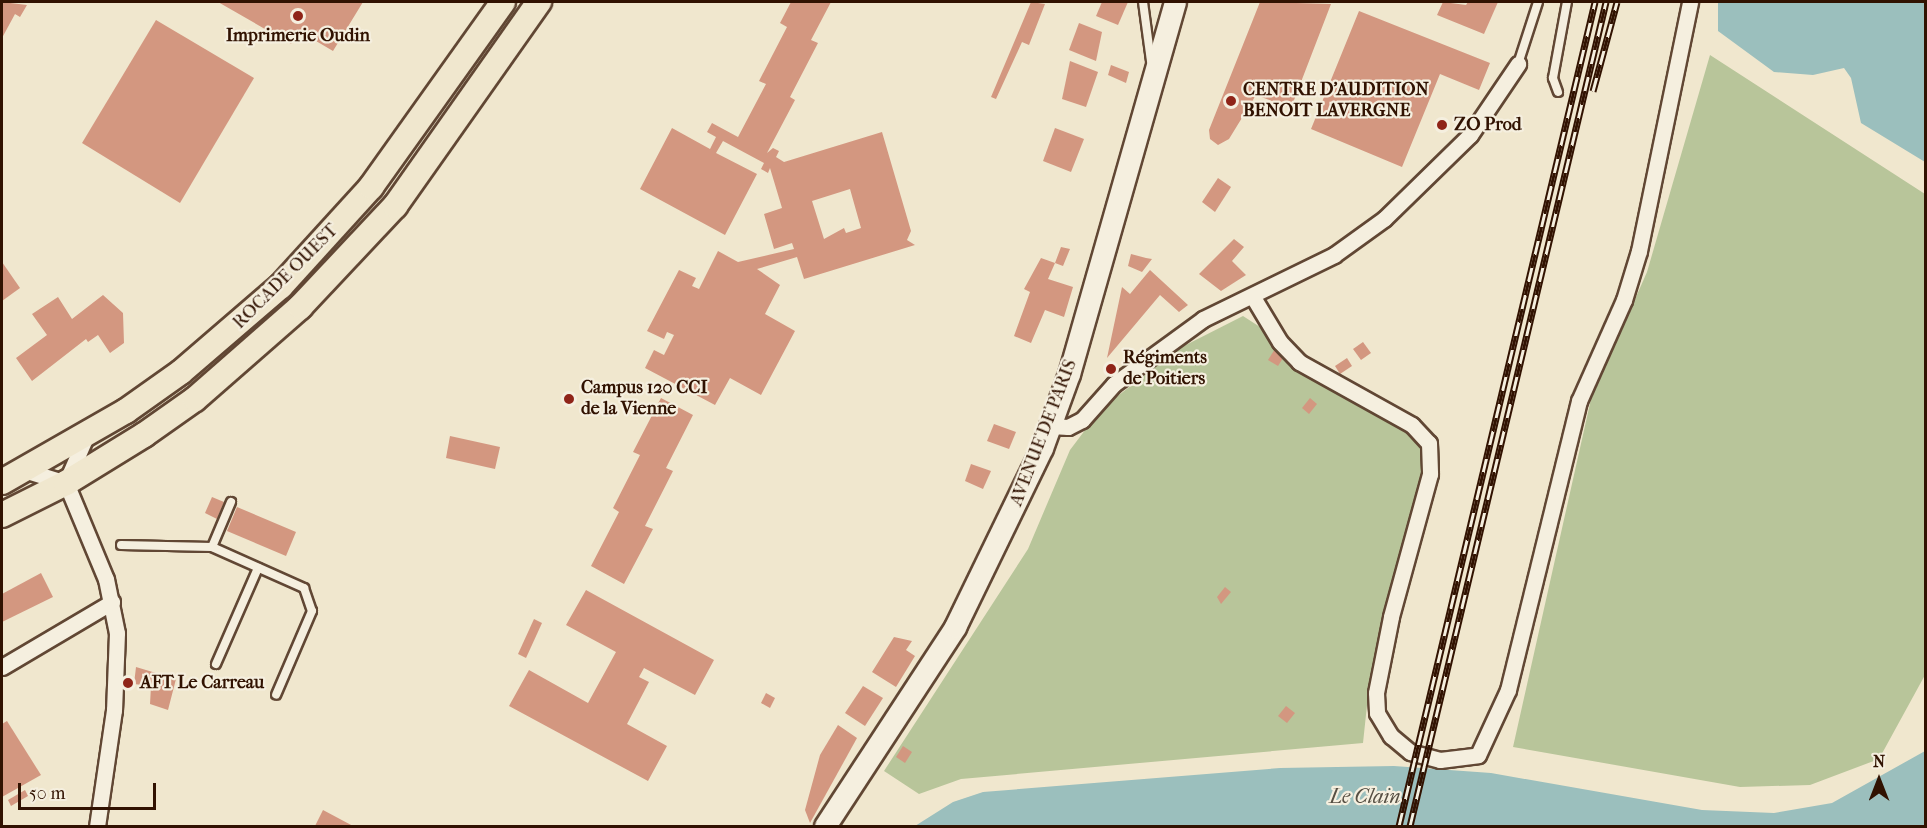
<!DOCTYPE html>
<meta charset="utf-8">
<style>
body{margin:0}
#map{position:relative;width:1927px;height:828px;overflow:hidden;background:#f0e7ce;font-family:"IM FELL French Canon",serif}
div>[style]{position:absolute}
.green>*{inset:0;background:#b8c59a}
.water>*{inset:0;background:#9bbfbd}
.building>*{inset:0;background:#d39780}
.roads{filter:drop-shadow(2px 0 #614734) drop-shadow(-2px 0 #614734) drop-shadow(0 2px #614734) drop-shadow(0 -2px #614734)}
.service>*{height:8px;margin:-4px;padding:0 4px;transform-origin:4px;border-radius:4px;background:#f5efdf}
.minor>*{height:15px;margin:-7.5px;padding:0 7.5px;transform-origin:7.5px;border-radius:7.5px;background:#f5efdf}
.secondary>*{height:21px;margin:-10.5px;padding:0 10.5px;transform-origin:10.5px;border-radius:10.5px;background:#f5efdf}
.primary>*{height:24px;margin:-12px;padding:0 12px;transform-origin:12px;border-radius:12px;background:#f0e7ce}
.rail>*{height:7px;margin-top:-3.5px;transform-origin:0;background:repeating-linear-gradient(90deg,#f5efdf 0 14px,#311201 0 28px);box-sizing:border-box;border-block:2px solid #311201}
.dots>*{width:16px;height:16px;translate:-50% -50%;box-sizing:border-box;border:3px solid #f5efdf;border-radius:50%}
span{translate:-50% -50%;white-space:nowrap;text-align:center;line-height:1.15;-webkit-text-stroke:4.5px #f5efdf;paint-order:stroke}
.poi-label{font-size:18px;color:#311201;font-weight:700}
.left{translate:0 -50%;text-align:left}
.street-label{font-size:18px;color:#311201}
.water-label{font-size:20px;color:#564f43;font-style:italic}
.frame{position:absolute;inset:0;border:3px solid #311201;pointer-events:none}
.north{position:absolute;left:1849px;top:750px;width:60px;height:60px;-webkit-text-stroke:4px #f5efdf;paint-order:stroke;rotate:0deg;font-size:16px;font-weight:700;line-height:24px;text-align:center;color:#311201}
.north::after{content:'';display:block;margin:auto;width:21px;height:27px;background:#311201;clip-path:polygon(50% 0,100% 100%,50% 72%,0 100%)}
.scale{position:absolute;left:18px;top:783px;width:138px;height:27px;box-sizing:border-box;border:3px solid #311201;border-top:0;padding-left:8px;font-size:18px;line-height:21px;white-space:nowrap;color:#311201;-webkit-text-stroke:4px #f5efdf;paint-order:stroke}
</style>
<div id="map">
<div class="green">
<div style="clip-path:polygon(1710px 55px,1925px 194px,1925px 675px,1879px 759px,1810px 785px,1740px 787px,1513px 747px,1591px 399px,1647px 272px)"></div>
<div style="clip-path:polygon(1243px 316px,1260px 327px,1293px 369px,1410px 432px,1420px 446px,1425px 467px,1370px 677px,1363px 743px,961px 779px,919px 794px,884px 771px,1028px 549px,1070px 450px,1101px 409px,1178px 349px)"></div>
</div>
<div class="water">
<div style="clip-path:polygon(1718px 2px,1925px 2px,1925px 162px,1861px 123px,1851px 78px,1844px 68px,1813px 75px,1774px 72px,1718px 31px)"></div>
<div style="clip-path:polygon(1925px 751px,1925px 826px,915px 826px,953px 802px,983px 792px,1280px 768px,1394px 766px,1491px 773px,1702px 810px,1774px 813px,1832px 803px)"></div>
</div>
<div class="building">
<div style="clip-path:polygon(2px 2px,27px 5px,20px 17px,15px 14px,2px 38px)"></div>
<div style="clip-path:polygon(218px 2px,363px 2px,333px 51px,299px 31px,291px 44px)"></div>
<div style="clip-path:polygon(evenodd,791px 2px,831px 2px,811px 40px,818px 43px,790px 97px,795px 100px,767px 153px,773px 148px,779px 151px,776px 157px,784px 162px,882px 132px,911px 231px,907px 240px,915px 245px,804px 279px,797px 257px,757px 269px,780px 285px,765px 314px,795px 331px,761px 395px,730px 378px,715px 405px,645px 368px,654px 350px,664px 355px,674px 335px,667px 332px,664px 339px,647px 331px,679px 270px,696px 278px,692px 286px,699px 289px,718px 251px,738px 262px,794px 249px,792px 243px,774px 249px,764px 214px,782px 208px,770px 168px,768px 173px,761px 169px,764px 163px,723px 141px,716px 153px,757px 174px,725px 235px,640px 189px,672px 128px,710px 149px,716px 137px,707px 132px,712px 123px,738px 137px,766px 84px,759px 81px,787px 27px,780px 23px,791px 2px,850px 189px,861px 228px,846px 233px,844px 228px,824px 239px,812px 201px,850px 189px)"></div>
<div style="clip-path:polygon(1031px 2px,1045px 4px,1029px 45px,1022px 42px,996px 99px,991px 97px)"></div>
<div style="clip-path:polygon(1102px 2px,1128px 2px,1118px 25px,1096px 16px)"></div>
<div style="clip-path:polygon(1260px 2px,1331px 4px,1291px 108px,1256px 95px,1229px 139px,1218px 145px,1210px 139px,1209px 130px)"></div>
<div style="clip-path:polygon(1443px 2px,1466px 5px,1468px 2px,1498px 2px,1484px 34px,1437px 15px)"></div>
<div style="clip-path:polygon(1359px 11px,1490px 63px,1479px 90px,1440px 74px,1402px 167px,1311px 129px)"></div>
<div style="clip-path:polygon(156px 20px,254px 78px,180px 203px,82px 143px)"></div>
<div style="clip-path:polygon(1079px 23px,1102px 32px,1096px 61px,1069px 50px)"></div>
<div style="clip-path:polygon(1070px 61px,1098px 72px,1086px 107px,1062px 99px)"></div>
<div style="clip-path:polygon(1111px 65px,1129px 72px,1126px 83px,1108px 75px)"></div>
<div style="clip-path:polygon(1055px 128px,1084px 139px,1071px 172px,1043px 161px)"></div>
<div style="clip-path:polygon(1218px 178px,1231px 187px,1215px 212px,1202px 202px)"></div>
<div style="clip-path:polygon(1234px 239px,1244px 247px,1232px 261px,1246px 275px,1221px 291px,1199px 274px)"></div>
<div style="clip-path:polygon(1061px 247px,1070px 249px,1063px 266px,1055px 263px,1048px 279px,1073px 287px,1064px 317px,1045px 310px,1031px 343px,1014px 336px,1030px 292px,1024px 289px,1041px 258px,1055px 263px)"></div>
<div style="clip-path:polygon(1131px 254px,1146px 258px,1152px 259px,1142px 272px,1128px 266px)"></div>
<div style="clip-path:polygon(2px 262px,20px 288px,2px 301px)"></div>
<div style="clip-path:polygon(1150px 270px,1188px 305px,1179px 312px,1160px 295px,1107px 358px,1122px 287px,1130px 294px)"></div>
<div style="clip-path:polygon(103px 295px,123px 313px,124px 343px,110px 353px,98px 335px,88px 342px,86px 339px,32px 381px,16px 358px,47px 335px,32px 314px,58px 297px,72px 319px)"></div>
<div style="clip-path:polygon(1363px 342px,1371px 353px,1361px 360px,1353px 349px)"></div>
<div style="clip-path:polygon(1275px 349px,1285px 355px,1278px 366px,1268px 360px)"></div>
<div style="clip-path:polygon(1347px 358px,1352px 366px,1340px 374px,1335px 366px)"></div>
<div style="clip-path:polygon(661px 398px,693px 415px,666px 468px,673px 471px,645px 526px,653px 529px,624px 584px,591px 566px,619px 512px,613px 508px,640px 455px,633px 452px)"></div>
<div style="clip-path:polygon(1310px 398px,1317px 404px,1309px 414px,1302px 408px)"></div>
<div style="clip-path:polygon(994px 424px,1016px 432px,1009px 449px,987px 441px)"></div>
<div style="clip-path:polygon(450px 436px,500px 447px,495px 469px,446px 458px)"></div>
<div style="clip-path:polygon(971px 464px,991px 471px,983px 489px,965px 481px)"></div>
<div style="clip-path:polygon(212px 497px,224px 502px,217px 519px,205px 513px)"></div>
<div style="clip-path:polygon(237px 507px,296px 532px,286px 556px,227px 531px)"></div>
<div style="clip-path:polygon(41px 573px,53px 597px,2px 622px,2px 594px)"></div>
<div style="clip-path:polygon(1225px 587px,1231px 592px,1221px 604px,1217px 597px)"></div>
<div style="clip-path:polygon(586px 590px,714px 660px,695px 695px,644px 668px,639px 677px,649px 682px,627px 724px,667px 746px,648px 781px,509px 706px,529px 670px,588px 703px,616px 652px,566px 625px)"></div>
<div style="clip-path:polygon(534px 619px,542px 623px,526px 658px,518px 654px)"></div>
<div style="clip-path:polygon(894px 637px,912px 641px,906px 650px,915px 656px,896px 687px,872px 672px)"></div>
<div style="clip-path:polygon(136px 667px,176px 679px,168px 710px,150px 704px,151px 686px,134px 684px)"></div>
<div style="clip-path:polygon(863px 686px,883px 698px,865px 726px,845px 713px)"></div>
<div style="clip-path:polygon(766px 693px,775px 698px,770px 708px,761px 703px)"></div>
<div style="clip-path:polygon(1286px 706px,1295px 713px,1287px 723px,1278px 716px)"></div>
<div style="clip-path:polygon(7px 721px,41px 775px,2px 797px,2px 724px)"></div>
<div style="clip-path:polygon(838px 725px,857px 738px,810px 823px,805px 810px,820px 755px)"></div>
<div style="clip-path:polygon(903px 746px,912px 752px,905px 763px,896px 757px)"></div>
<div style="clip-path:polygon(25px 790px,28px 796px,11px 806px,8px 800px)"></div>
<div style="clip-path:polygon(323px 810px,353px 826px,315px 826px)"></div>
</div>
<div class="roads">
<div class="service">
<div style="left:1143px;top:2px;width:60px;rotate:82.3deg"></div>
<div style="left:1518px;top:64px;width:65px;rotate:-72.1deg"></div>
<div style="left:1558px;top:92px;width:15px;rotate:-110deg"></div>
<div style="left:1553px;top:78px;width:77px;rotate:-79.6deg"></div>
<div style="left:121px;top:545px;width:91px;rotate:1.3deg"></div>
<div style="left:212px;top:547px;width:101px;rotate:24deg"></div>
<div style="left:304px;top:588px;width:24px;rotate:71deg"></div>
<div style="left:312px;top:611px;width:91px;rotate:113.2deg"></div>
<div style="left:212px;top:547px;width:49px;rotate:-67.1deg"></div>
<div style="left:216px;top:664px;width:105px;rotate:-66.4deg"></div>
</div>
<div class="minor">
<div style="left:1253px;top:297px;width:52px;rotate:59deg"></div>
<div style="left:1280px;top:342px;width:28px;rotate:46deg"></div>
<div style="left:1299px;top:362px;width:129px;rotate:29.1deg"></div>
<div style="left:1412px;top:425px;width:25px;rotate:47deg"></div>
<div style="left:1429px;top:443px;width:31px;rotate:88deg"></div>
<div style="left:1430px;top:474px;width:148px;rotate:105.3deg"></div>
<div style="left:1391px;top:617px;width:77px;rotate:101.2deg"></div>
<div style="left:1376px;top:693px;width:20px;rotate:87deg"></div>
<div style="left:1377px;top:713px;width:27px;rotate:59deg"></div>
<div style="left:1391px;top:736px;width:25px;rotate:40deg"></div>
<div style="left:1410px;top:752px;width:31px;rotate:15deg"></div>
<div style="left:1440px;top:760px;width:38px;rotate:-7deg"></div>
<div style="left:1478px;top:755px;width:72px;rotate:-65.2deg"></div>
<div style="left:1508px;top:690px;width:298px;rotate:-76.2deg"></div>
<div style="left:1579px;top:401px;width:111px;rotate:-66deg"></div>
<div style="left:1624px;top:300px;width:51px;rotate:-73deg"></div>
<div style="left:1639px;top:251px;width:254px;rotate:-78.4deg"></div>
<div style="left:1050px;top:426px;width:18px;rotate:3deg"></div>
<div style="left:1068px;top:427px;width:16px;rotate:-27deg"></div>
<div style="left:1082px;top:420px;width:48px;rotate:-48.4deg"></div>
<div style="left:1114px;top:384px;width:110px;rotate:-36.1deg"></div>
<div style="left:1203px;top:319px;width:146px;rotate:-26deg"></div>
<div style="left:1334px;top:255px;width:62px;rotate:-35.8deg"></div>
<div style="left:1384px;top:219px;width:120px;rotate:-44.3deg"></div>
<div style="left:1470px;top:135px;width:86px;rotate:-55.9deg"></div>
<div style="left:24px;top:470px;width:44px;rotate:17.2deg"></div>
<div style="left:67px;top:480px;width:50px;rotate:-66.5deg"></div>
<div style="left:66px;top:483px;width:104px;rotate:67.4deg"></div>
<div style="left:106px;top:579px;width:55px;rotate:78.5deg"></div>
<div style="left:117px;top:633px;width:77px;rotate:92.2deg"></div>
<div style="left:114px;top:710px;width:117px;rotate:98.3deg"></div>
<div style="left:2px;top:667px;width:128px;rotate:-30.6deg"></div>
</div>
<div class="secondary">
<div style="left:825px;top:826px;width:238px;rotate:-56.8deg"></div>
<div style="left:955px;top:627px;width:199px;rotate:-64.1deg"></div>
<div style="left:1042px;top:448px;width:79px;rotate:-70deg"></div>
<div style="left:1069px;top:374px;width:387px;rotate:-74.1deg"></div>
</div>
<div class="primary">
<div style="left:2px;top:482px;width:143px;rotate:-29.8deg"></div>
<div style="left:126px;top:411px;width:67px;rotate:-35.3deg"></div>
<div style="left:181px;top:372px;width:132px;rotate:-40.7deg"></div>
<div style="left:281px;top:286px;width:134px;rotate:-47.7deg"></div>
<div style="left:371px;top:187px;width:227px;rotate:-54.5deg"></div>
<div style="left:2px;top:515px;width:72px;rotate:-26.6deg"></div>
<div style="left:66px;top:483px;width:92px;rotate:-31.6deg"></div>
<div style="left:144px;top:435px;width:62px;rotate:-35.2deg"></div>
<div style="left:195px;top:399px;width:140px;rotate:-41.2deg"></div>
<div style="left:300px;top:307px;width:139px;rotate:-46.8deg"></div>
<div style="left:395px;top:206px;width:250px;rotate:-54.8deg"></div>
</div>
</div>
<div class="rail">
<div style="left:1593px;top:91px;width:92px;rotate:-74.9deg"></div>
<div style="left:1399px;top:826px;width:847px;rotate:-76.62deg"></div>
<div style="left:1410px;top:826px;width:847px;rotate:-76.62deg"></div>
</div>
<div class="dots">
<div style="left:298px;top:16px;background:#8f2418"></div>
<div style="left:1231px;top:101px;background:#8f2418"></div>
<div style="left:1442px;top:125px;background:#8f2418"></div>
<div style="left:1111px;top:369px;background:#8f2418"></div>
<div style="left:569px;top:399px;background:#8f2418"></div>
<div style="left:128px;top:683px;background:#8f2418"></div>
</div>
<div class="poi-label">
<span style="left:298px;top:36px">Imprimerie Oudin</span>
<span class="left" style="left:1243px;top:101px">CENTRE D'AUDITION<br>BENOIT LAVERGNE</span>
<span class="left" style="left:1454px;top:125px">ZO Prod</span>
<span class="left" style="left:1123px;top:369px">Régiments<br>de Poitiers</span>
<span class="left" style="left:581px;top:399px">Campus 120 CCI<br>de la Vienne</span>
<span class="left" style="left:140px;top:683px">AFT Le Carreau</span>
</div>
<div class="street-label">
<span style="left:286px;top:277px;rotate:-45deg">ROCADE OUEST</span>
<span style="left:1044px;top:433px;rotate:-69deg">AVENUE DE PARIS</span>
</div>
<div class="water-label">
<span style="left:1365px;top:796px">Le Clain</span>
</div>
<div class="frame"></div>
<div class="north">N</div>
<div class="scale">50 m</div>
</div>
